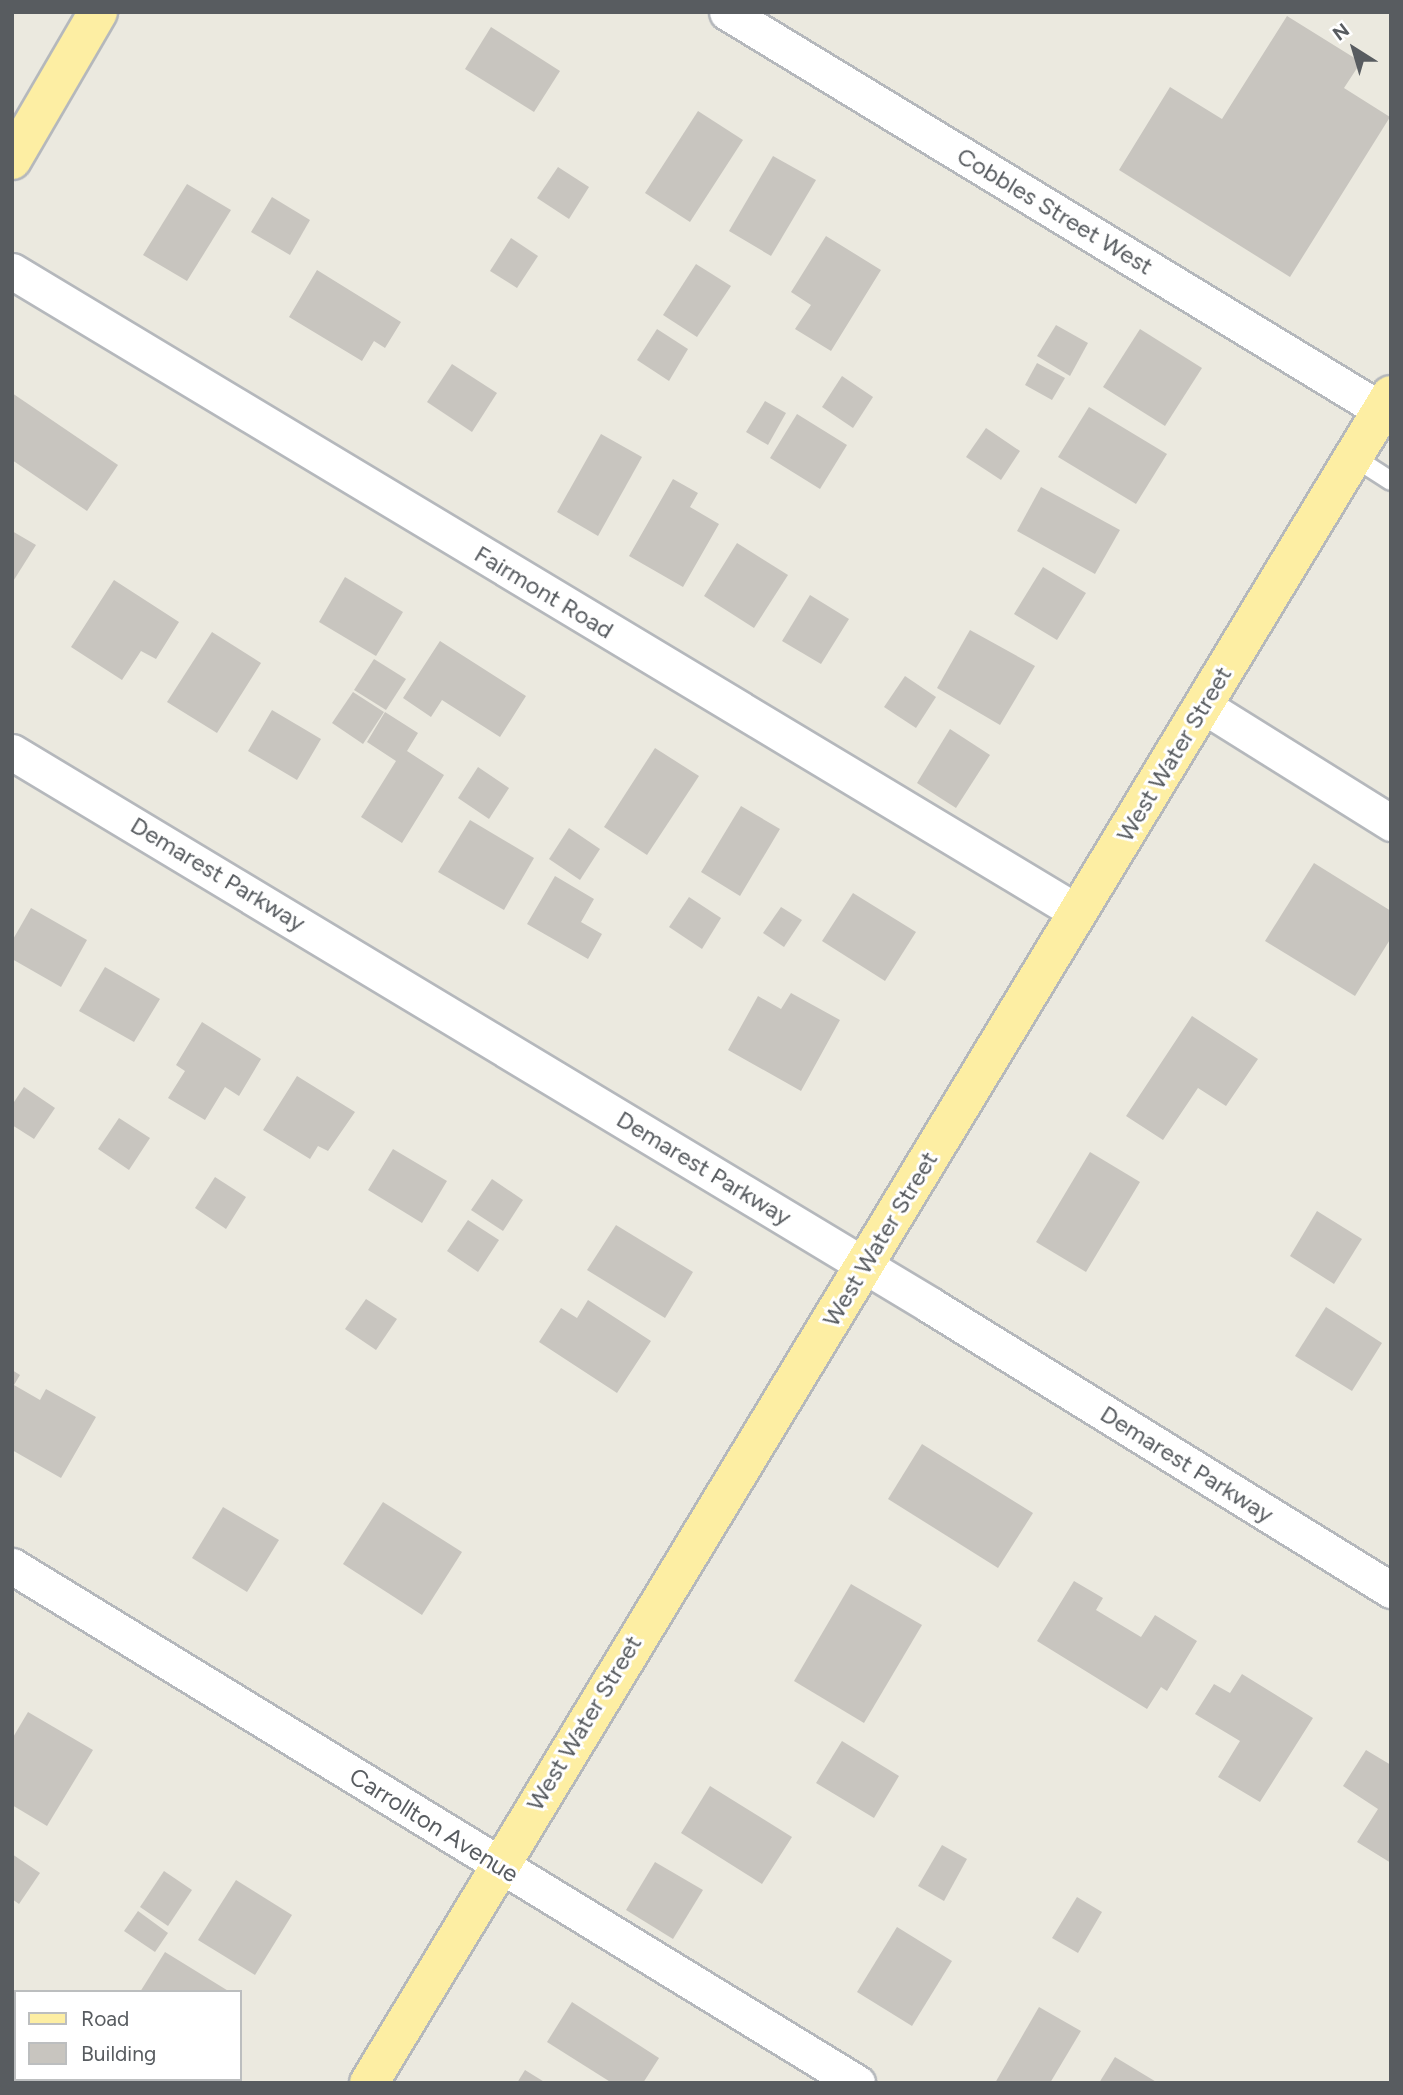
<!DOCTYPE html>
<style>
body{margin:0}
#map{position:relative;width:1403px;height:2095px;overflow:hidden;background:#ebe9df;font-family:Figtree,sans-serif}
div>[style]{position:absolute}
.building>*{inset:0;background:#c8c5bf}
.roads{filter:drop-shadow(2px 0 #b5b8bc) drop-shadow(-2px 0 #b5b8bc) drop-shadow(0 2px #b5b8bc) drop-shadow(0 -2px #b5b8bc)}
.lane>*{height:18px;margin:-9px;padding:0 9px;transform-origin:9px;border-radius:9px;background:#fff}
.street>*{height:35px;margin:-17.5px;padding:0 17.5px;transform-origin:17.5px;border-radius:17.5px;background:#fff}
.primary>*{height:38px;margin:-19px;padding:0 19px;transform-origin:19px;border-radius:19px;background:#fdeea3}
span{translate:-50% -50%;white-space:nowrap;text-align:center;line-height:1.15;-webkit-text-stroke:6px #fff;paint-order:stroke}
.street-label{font-size:24px;color:#585c60}
.frame{position:absolute;inset:0;border:14px solid #585c60;pointer-events:none}
.legend{position:absolute;left:14px;top:1990px;width:228px;height:91px;box-sizing:border-box;background:#fff;border:2px solid #bcbebf;margin:0;padding:9px 12px;list-style:none;font-size:21px;color:#585c60}
.legend li{display:flex;align-items:center;gap:14px;height:35px}
.legend b{width:35px;border:2px solid #bcbebf}
.north{position:absolute;left:1319px;top:14px;width:70px;height:70px;-webkit-text-stroke:5px #fff;paint-order:stroke;rotate:323deg;font-size:19px;font-weight:700;line-height:28px;text-align:center;color:#585c60}
.north::after{content:'';display:block;margin:auto;width:24px;height:32px;background:#585c60;clip-path:polygon(50% 0,100% 100%,50% 72%,0 100%)}
</style>
<div id="map">
<div class="building">
<div style="clip-path:polygon(1287px 16px,1361px 62px,1344px 88px,1390px 117px,1290px 277px,1119px 170px,1170px 87px,1222px 119px)"></div>
<div style="clip-path:polygon(491px 27px,560px 71px,534px 112px,465px 69px)"></div>
<div style="clip-path:polygon(698px 111px,743px 140px,690px 222px,645px 193px)"></div>
<div style="clip-path:polygon(773px 156px,816px 180px,771px 256px,729px 231px)"></div>
<div style="clip-path:polygon(558px 167px,589px 187px,569px 219px,537px 198px)"></div>
<div style="clip-path:polygon(187px 184px,231px 210px,187px 281px,143px 255px)"></div>
<div style="clip-path:polygon(272px 197px,310px 220px,290px 255px,251px 232px)"></div>
<div style="clip-path:polygon(826px 236px,881px 270px,831px 351px,795px 329px,811px 305px,791px 292px)"></div>
<div style="clip-path:polygon(511px 238px,538px 256px,517px 288px,490px 271px)"></div>
<div style="clip-path:polygon(696px 264px,731px 286px,697px 337px,663px 315px)"></div>
<div style="clip-path:polygon(317px 270px,401px 322px,385px 348px,374px 341px,362px 361px,289px 317px)"></div>
<div style="clip-path:polygon(1056px 325px,1088px 343px,1070px 376px,1037px 356px)"></div>
<div style="clip-path:polygon(657px 329px,688px 349px,669px 381px,637px 360px)"></div>
<div style="clip-path:polygon(1140px 329px,1202px 368px,1165px 426px,1103px 387px)"></div>
<div style="clip-path:polygon(1037px 363px,1065px 378px,1052px 400px,1025px 385px)"></div>
<div style="clip-path:polygon(452px 364px,497px 393px,472px 432px,427px 402px)"></div>
<div style="clip-path:polygon(842px 376px,873px 397px,853px 428px,822px 407px)"></div>
<div style="clip-path:polygon(12px 393px,118px 465px,87px 511px,12px 460px)"></div>
<div style="clip-path:polygon(765px 401px,786px 413px,768px 445px,746px 432px)"></div>
<div style="clip-path:polygon(1089px 407px,1167px 454px,1136px 504px,1058px 457px)"></div>
<div style="clip-path:polygon(797px 414px,847px 445px,820px 489px,770px 458px)"></div>
<div style="clip-path:polygon(986px 428px,1020px 451px,1001px 480px,966px 457px)"></div>
<div style="clip-path:polygon(601px 434px,642px 457px,598px 536px,557px 512px)"></div>
<div style="clip-path:polygon(673px 479px,698px 493px,690px 507px,719px 524px,683px 587px,629px 556px)"></div>
<div style="clip-path:polygon(1041px 487px,1120px 530px,1095px 574px,1017px 531px)"></div>
<div style="clip-path:polygon(12px 531px,36px 545px,12px 583px)"></div>
<div style="clip-path:polygon(737px 543px,788px 575px,754px 628px,704px 596px)"></div>
<div style="clip-path:polygon(1043px 567px,1086px 593px,1057px 640px,1014px 614px)"></div>
<div style="clip-path:polygon(345px 577px,403px 612px,376px 656px,319px 622px)"></div>
<div style="clip-path:polygon(114px 580px,179px 622px,156px 659px,141px 651px,122px 680px,71px 647px)"></div>
<div style="clip-path:polygon(810px 595px,849px 619px,821px 664px,782px 641px)"></div>
<div style="clip-path:polygon(970px 630px,1035px 666px,1000px 725px,937px 688px)"></div>
<div style="clip-path:polygon(212px 632px,261px 663px,217px 733px,167px 702px)"></div>
<div style="clip-path:polygon(440px 641px,526px 696px,500px 737px,442px 700px,431px 717px,403px 698px)"></div>
<div style="clip-path:polygon(374px 659px,406px 679px,386px 710px,354px 690px)"></div>
<div style="clip-path:polygon(905px 676px,936px 697px,916px 728px,884px 707px)"></div>
<div style="clip-path:polygon(353px 692px,384px 712px,363px 744px,332px 723px)"></div>
<div style="clip-path:polygon(272px 710px,321px 739px,297px 780px,248px 751px)"></div>
<div style="clip-path:polygon(385px 712px,418px 733px,407px 751px,444px 775px,402px 843px,361px 817px,396px 761px,367px 742px)"></div>
<div style="clip-path:polygon(950px 729px,990px 755px,956px 808px,917px 783px)"></div>
<div style="clip-path:polygon(655px 748px,699px 776px,647px 855px,604px 827px)"></div>
<div style="clip-path:polygon(478px 767px,509px 788px,489px 819px,458px 798px)"></div>
<div style="clip-path:polygon(741px 806px,780px 829px,740px 896px,701px 872px)"></div>
<div style="clip-path:polygon(470px 820px,534px 858px,504px 910px,438px 872px)"></div>
<div style="clip-path:polygon(569px 828px,600px 849px,580px 880px,549px 859px)"></div>
<div style="clip-path:polygon(1314px 863px,1391px 911px,1391px 938px,1355px 996px,1265px 941px)"></div>
<div style="clip-path:polygon(555px 876px,594px 899px,581px 922px,602px 934px,588px 959px,527px 924px)"></div>
<div style="clip-path:polygon(853px 893px,916px 932px,885px 981px,822px 941px)"></div>
<div style="clip-path:polygon(689px 897px,721px 918px,702px 949px,669px 927px)"></div>
<div style="clip-path:polygon(781px 907px,802px 920px,784px 947px,763px 933px)"></div>
<div style="clip-path:polygon(31px 908px,87px 940px,61px 987px,12px 959px,12px 941px)"></div>
<div style="clip-path:polygon(105px 967px,160px 999px,134px 1042px,79px 1011px)"></div>
<div style="clip-path:polygon(791px 993px,840px 1020px,801px 1091px,728px 1050px,758px 996px,781px 1009px)"></div>
<div style="clip-path:polygon(1192px 1016px,1258px 1059px,1226px 1106px,1198px 1088px,1163px 1140px,1126px 1116px)"></div>
<div style="clip-path:polygon(202px 1022px,261px 1059px,239px 1096px,225px 1087px,205px 1120px,168px 1098px,185px 1071px,176px 1065px)"></div>
<div style="clip-path:polygon(297px 1076px,355px 1112px,328px 1151px,318px 1146px,310px 1159px,263px 1130px)"></div>
<div style="clip-path:polygon(24px 1087px,55px 1108px,34px 1139px,12px 1125px,12px 1105px)"></div>
<div style="clip-path:polygon(119px 1118px,150px 1138px,129px 1170px,98px 1149px)"></div>
<div style="clip-path:polygon(393px 1149px,447px 1181px,422px 1223px,368px 1190px)"></div>
<div style="clip-path:polygon(1090px 1152px,1140px 1182px,1086px 1272px,1036px 1242px)"></div>
<div style="clip-path:polygon(215px 1177px,246px 1197px,226px 1229px,195px 1208px)"></div>
<div style="clip-path:polygon(492px 1179px,523px 1200px,503px 1231px,471px 1210px)"></div>
<div style="clip-path:polygon(1317px 1211px,1362px 1239px,1334px 1284px,1290px 1256px)"></div>
<div style="clip-path:polygon(468px 1220px,499px 1240px,478px 1272px,447px 1251px)"></div>
<div style="clip-path:polygon(616px 1225px,693px 1272px,665px 1318px,587px 1270px)"></div>
<div style="clip-path:polygon(366px 1299px,397px 1319px,376px 1350px,345px 1329px)"></div>
<div style="clip-path:polygon(588px 1300px,651px 1341px,617px 1393px,539px 1342px,561px 1308px,577px 1318px)"></div>
<div style="clip-path:polygon(1326px 1307px,1382px 1343px,1352px 1391px,1295px 1356px)"></div>
<div style="clip-path:polygon(12px 1370px,20px 1375px,14px 1385px,40px 1400px,46px 1389px,96px 1417px,61px 1478px,12px 1450px)"></div>
<div style="clip-path:polygon(922px 1444px,1033px 1513px,998px 1568px,888px 1499px)"></div>
<div style="clip-path:polygon(383px 1502px,462px 1552px,422px 1615px,343px 1564px)"></div>
<div style="clip-path:polygon(223px 1507px,279px 1540px,247px 1592px,192px 1558px)"></div>
<div style="clip-path:polygon(1074px 1581px,1103px 1598px,1096px 1610px,1141px 1637px,1155px 1615px,1197px 1641px,1167px 1691px,1161px 1687px,1147px 1709px,1037px 1641px)"></div>
<div style="clip-path:polygon(851px 1584px,922px 1625px,864px 1723px,794px 1681px)"></div>
<div style="clip-path:polygon(1242px 1674px,1313px 1718px,1260px 1802px,1218px 1777px,1240px 1741px,1195px 1714px,1214px 1684px,1230px 1693px)"></div>
<div style="clip-path:polygon(28px 1712px,93px 1750px,47px 1826px,12px 1805px,12px 1739px)"></div>
<div style="clip-path:polygon(842px 1741px,899px 1776px,874px 1818px,816px 1783px)"></div>
<div style="clip-path:polygon(1366px 1750px,1391px 1765px,1391px 1863px,1357px 1842px,1378px 1809px,1343px 1786px)"></div>
<div style="clip-path:polygon(710px 1786px,792px 1837px,762px 1884px,681px 1833px)"></div>
<div style="clip-path:polygon(942px 1845px,967px 1859px,944px 1901px,918px 1886px)"></div>
<div style="clip-path:polygon(12px 1854px,40px 1873px,19px 1904px,12px 1899px)"></div>
<div style="clip-path:polygon(655px 1862px,703px 1890px,673px 1939px,626px 1910px)"></div>
<div style="clip-path:polygon(164px 1871px,192px 1890px,168px 1926px,140px 1907px)"></div>
<div style="clip-path:polygon(236px 1880px,292px 1915px,255px 1975px,198px 1940px)"></div>
<div style="clip-path:polygon(1077px 1897px,1102px 1912px,1078px 1953px,1052px 1938px)"></div>
<div style="clip-path:polygon(138px 1911px,168px 1933px,155px 1952px,124px 1931px)"></div>
<div style="clip-path:polygon(897px 1927px,952px 1961px,912px 2026px,857px 1992px)"></div>
<div style="clip-path:polygon(165px 1952px,230px 1992px,140px 1992px)"></div>
<div style="clip-path:polygon(572px 2002px,659px 2058px,643px 2083px,612px 2083px,547px 2042px)"></div>
<div style="clip-path:polygon(1039px 2007px,1081px 2031px,1050px 2083px,995px 2083px)"></div>
<div style="clip-path:polygon(1115px 2057px,1158px 2083px,1099px 2083px)"></div>
<div style="clip-path:polygon(525px 2070px,546px 2083px,517px 2083px)"></div>
<div style="clip-path:polygon(106px 2079px,193px 2079px,196px 2081px,111px 2083px)"></div>
</div>
<div class="roads">
<div class="lane">
<div style="left:1352px;top:456px;width:46px;rotate:32.7deg"></div>
</div>
<div class="street">
<div style="left:727px;top:12px;width:766px;rotate:31.32deg"></div>
<div style="left:12px;top:271px;width:1243px;rotate:31.04deg"></div>
<div style="left:1204px;top:706px;width:221px;rotate:32deg"></div>
<div style="left:12px;top:752px;width:1072px;rotate:31.06deg"></div>
<div style="left:930px;top:1305px;width:542px;rotate:31.73deg"></div>
<div style="left:12px;top:1566px;width:991px;rotate:31.46deg"></div>
</div>
<div class="primary">
<div style="left:12px;top:160px;width:171px;rotate:-59.8deg"></div>
<div style="left:369px;top:2083px;width:1973px;rotate:-58.81deg"></div>
</div>
</div>
<div class="street-label">
<span style="left:1055px;top:211px;rotate:31deg">Cobbles Street West</span>
<span style="left:544px;top:592px;rotate:31deg">Fairmont Road</span>
<span style="left:1174px;top:754px;rotate:-59deg">West Water Street</span>
<span style="left:218px;top:874px;rotate:31deg">Demarest Parkway</span>
<span style="left:704px;top:1168px;rotate:31deg">Demarest Parkway</span>
<span style="left:880px;top:1239px;rotate:-59deg">West Water Street</span>
<span style="left:1187px;top:1464px;rotate:32deg">Demarest Parkway</span>
<span style="left:584px;top:1723px;rotate:-59deg">West Water Street</span>
<span style="left:434px;top:1825px;rotate:32deg">Carrollton Avenue</span>
</div>
<div class="frame"></div>
<ul class="legend">
<li><b style="height:9px;background:#fdeea3"></b>Road</li>
<li><b style="height:19px;background:#c8c5bf"></b>Building</li>
</ul>
<div class="north">N</div>
</div>
